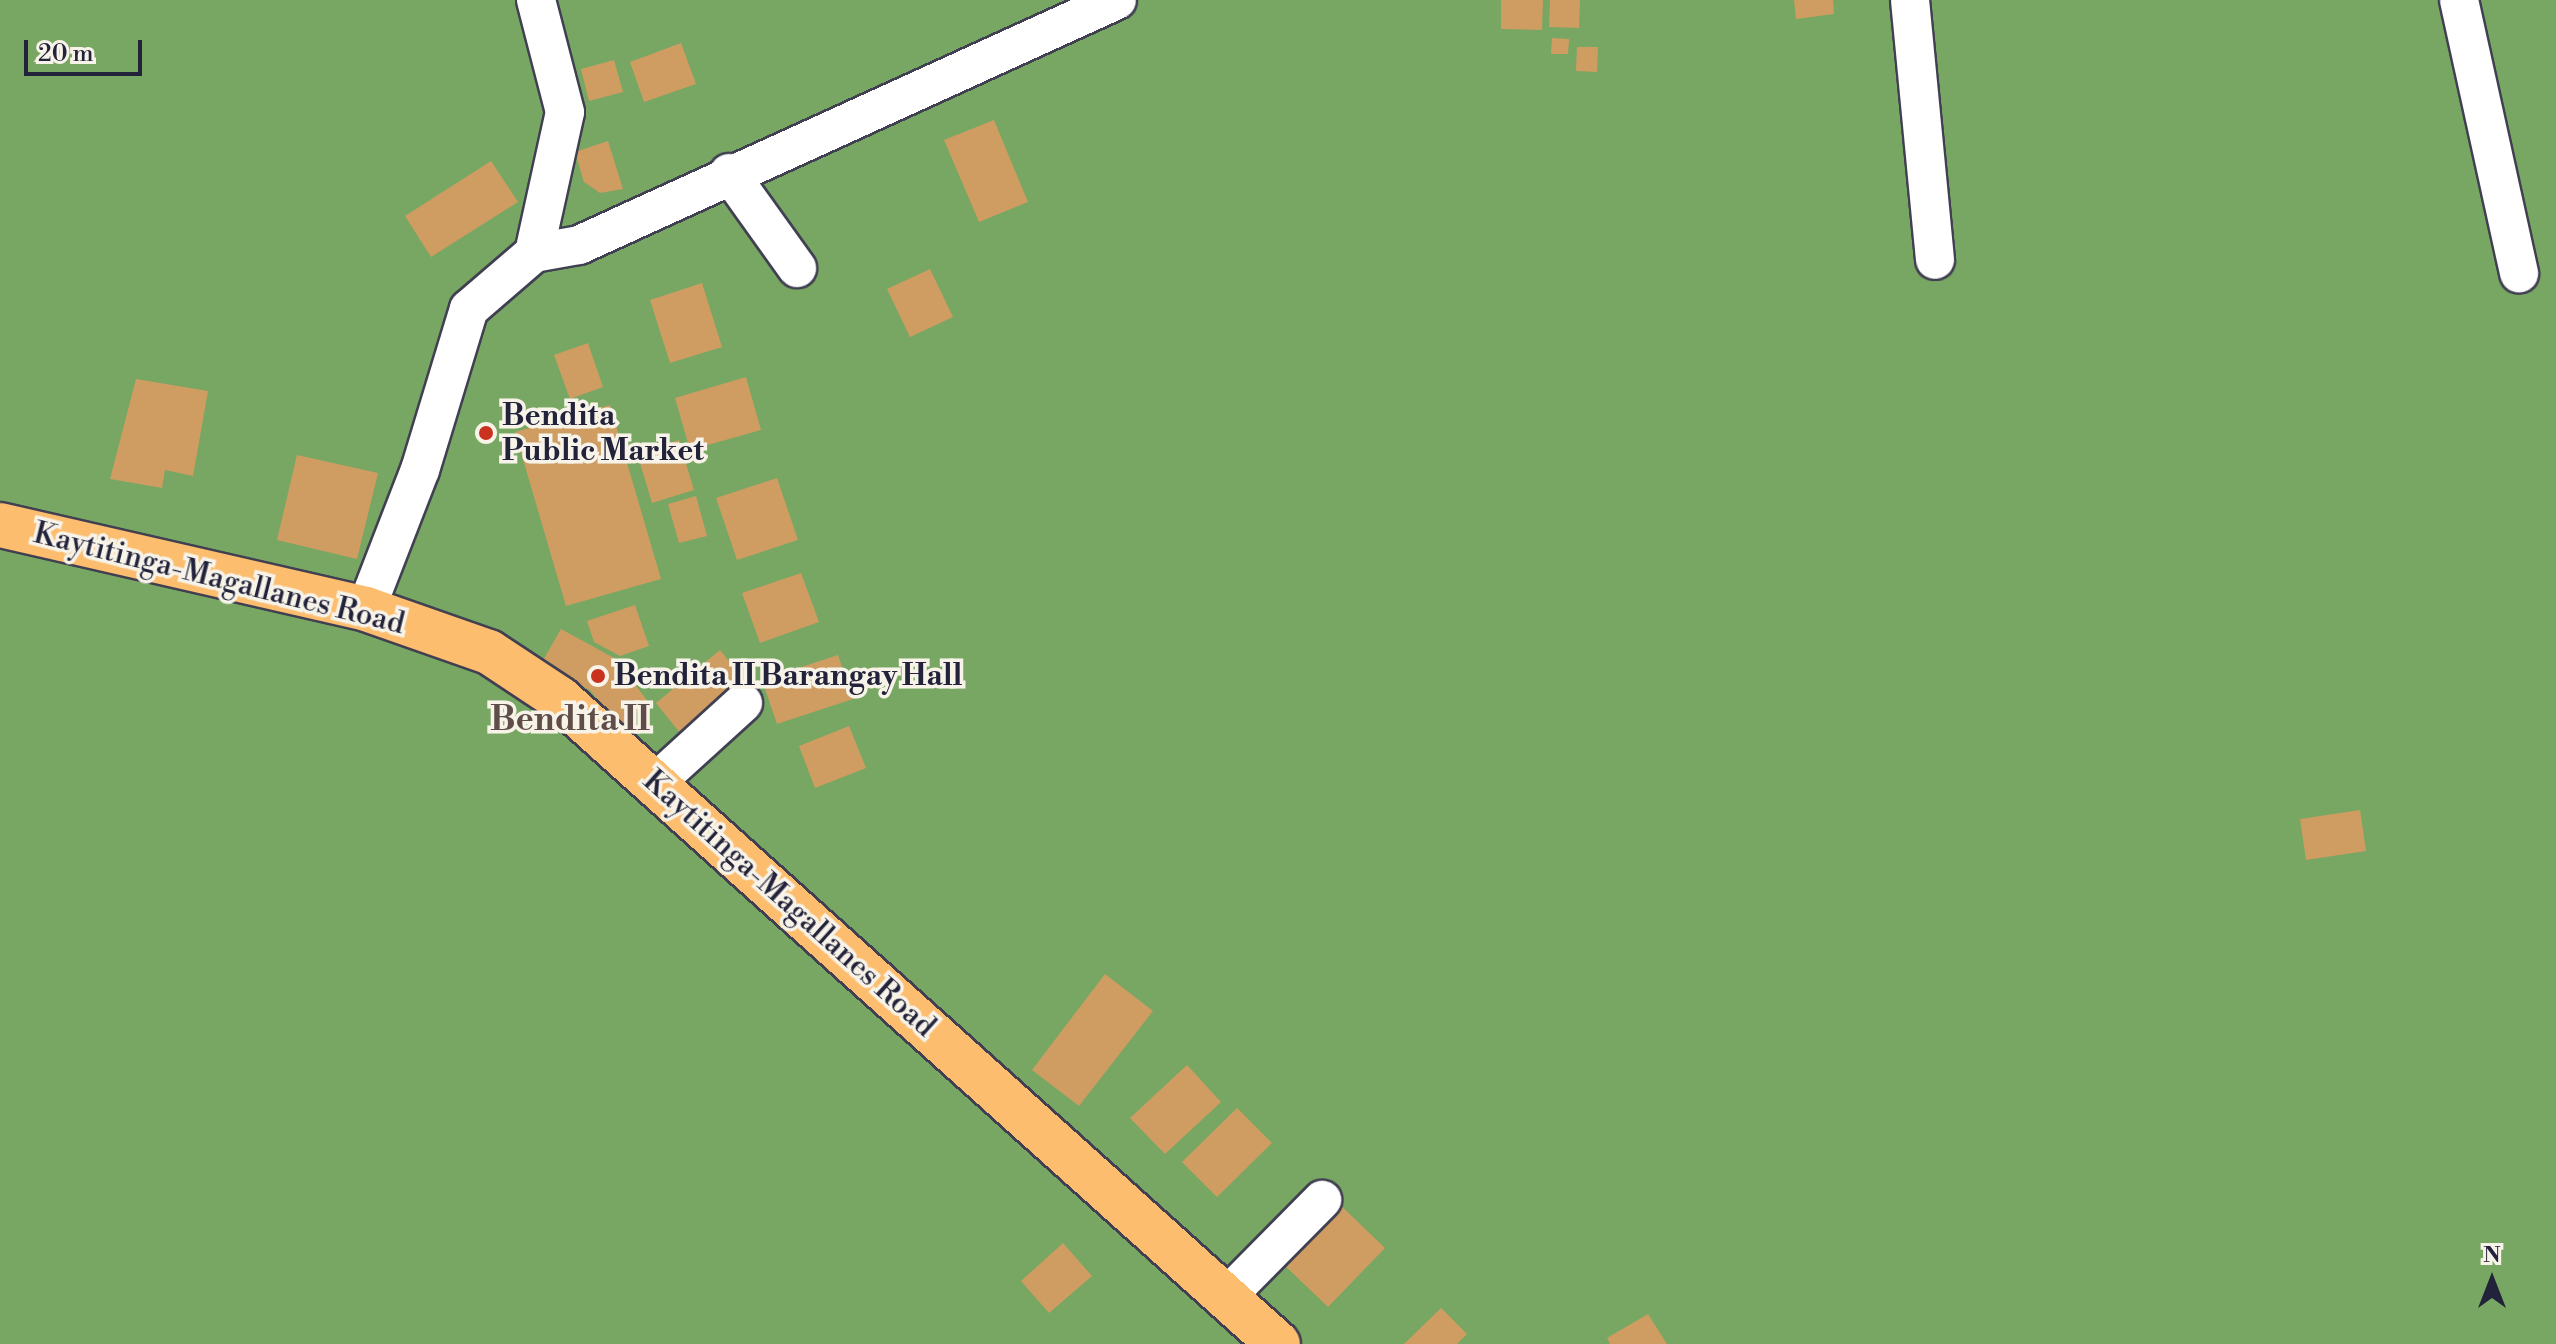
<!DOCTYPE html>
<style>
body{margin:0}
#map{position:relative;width:2556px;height:1344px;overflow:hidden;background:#f3e8d1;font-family:"Libre Bodoni",serif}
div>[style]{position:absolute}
.forest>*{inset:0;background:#77a762}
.building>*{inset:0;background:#cf9d62}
.roads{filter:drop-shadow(2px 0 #414052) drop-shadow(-2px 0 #414052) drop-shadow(0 2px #414052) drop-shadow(0 -2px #414052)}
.minor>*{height:38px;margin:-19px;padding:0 19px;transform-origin:19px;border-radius:19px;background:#fff}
.major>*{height:44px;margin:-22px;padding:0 22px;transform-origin:22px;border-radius:22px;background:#fcbd6f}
.dots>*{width:22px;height:22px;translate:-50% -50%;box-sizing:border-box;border:4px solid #f7f3e8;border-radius:50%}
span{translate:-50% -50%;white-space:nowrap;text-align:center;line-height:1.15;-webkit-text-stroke:7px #f7f3e8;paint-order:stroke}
.poi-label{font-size:30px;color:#22223b;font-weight:700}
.left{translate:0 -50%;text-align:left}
.street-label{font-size:30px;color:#22223b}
.quarter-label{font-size:34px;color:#5f4d49;font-weight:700}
.north{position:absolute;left:2452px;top:1240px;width:80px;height:80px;-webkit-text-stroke:6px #f7f3e8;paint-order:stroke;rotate:0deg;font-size:22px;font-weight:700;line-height:32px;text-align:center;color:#22223b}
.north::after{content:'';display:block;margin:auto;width:28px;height:36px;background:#22223b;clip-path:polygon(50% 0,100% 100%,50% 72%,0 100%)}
.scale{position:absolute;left:24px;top:40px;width:118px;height:36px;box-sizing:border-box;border:4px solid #22223b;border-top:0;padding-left:10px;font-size:24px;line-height:28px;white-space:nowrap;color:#22223b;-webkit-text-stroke:6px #f7f3e8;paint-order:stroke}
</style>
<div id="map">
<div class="forest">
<div style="clip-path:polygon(0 0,2556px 0,2556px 1344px,0 1344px)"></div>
</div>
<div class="building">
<div style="clip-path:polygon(1501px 0,1543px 0,1542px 30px,1501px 29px)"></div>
<div style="clip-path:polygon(1550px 0,1580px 0,1579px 28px,1549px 27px)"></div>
<div style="clip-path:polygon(1794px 0,1833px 0,1834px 14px,1796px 19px)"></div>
<div style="clip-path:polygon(1552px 38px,1569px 39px,1568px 54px,1551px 54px)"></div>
<div style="clip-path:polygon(681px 43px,696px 84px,644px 102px,630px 62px)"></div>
<div style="clip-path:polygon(1577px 47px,1598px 47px,1597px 72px,1576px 71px)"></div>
<div style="clip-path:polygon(614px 60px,623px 92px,589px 101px,581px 69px)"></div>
<div style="clip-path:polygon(994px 120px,1028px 202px,979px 222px,944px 140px)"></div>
<div style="clip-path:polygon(608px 141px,623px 189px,600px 193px,584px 182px,575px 152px)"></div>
<div style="clip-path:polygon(491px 161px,518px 202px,431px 257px,405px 216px)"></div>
<div style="clip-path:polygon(930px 269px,953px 317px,910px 337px,887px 289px)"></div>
<div style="clip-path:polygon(702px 283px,722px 347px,670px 363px,650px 300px)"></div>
<div style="clip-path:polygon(588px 343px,603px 387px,570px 399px,554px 355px)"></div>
<div style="clip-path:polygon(746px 377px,761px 430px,690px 450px,675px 398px)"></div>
<div style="clip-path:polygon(136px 379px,208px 391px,193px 476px,165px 470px,162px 488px,110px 479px)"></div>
<div style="clip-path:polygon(610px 405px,661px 579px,566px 606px,515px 432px)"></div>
<div style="clip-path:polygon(679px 440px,694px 490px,652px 503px,637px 453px)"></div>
<div style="clip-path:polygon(297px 455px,378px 473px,357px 559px,277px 540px)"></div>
<div style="clip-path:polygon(777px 478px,798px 540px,737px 560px,716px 498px)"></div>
<div style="clip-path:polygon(696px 496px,707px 536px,679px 543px,668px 504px)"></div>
<div style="clip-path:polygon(801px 573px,819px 622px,760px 643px,742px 593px)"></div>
<div style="clip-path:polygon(635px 605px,649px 646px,620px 656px,594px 642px,587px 621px)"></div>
<div style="clip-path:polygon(561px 629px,616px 659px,649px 703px,618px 727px,591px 691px,542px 662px)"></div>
<div style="clip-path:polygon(720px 650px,754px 692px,689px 744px,656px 703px)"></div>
<div style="clip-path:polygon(838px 655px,853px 699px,777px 724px,762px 680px)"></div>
<div style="clip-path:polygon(849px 726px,866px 768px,815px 788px,799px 746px)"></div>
<div style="clip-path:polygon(2360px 810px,2366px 851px,2306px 860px,2300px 819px)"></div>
<div style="clip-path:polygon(1105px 974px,1153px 1011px,1079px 1106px,1032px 1070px)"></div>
<div style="clip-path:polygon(1187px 1065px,1221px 1102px,1165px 1154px,1130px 1118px)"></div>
<div style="clip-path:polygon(1237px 1108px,1272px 1143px,1217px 1197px,1182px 1162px)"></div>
<div style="clip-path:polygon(1336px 1201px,1385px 1248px,1328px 1307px,1279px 1260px)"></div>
<div style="clip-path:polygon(1063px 1243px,1092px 1276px,1049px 1313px,1021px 1281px)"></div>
<div style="clip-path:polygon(1441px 1308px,1467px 1334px,1457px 1344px,1404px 1344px)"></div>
<div style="clip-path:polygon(1648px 1314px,1667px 1344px,1610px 1344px,1607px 1338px)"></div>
</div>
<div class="roads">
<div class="minor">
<div style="left:1910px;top:0;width:261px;rotate:84.5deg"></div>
<div style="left:2459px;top:0;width:280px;rotate:77.6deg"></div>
<div style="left:729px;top:173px;width:117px;rotate:54.4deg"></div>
<div style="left:534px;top:253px;width:46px;rotate:-10.1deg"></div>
<div style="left:579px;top:245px;width:591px;rotate:-24.48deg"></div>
<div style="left:366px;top:609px;width:149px;rotate:-68.8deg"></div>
<div style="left:420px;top:470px;width:168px;rotate:-73.1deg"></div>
<div style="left:469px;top:309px;width:86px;rotate:-40.7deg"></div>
<div style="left:534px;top:253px;width:144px;rotate:-77.6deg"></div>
<div style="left:565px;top:112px;width:116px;rotate:-104.5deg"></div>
<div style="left:655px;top:783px;width:119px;rotate:-42.3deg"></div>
<div style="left:1228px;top:1295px;width:134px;rotate:-45.3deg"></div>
</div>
<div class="major">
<div style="left:0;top:525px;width:376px;rotate:12.9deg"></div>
<div style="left:366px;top:609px;width:130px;rotate:19.3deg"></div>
<div style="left:489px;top:652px;width:85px;rotate:33.5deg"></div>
<div style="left:560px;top:699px;width:965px;rotate:41.93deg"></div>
</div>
</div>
<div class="dots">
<div style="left:486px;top:433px;background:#c8321e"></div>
<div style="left:598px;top:676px;background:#c8321e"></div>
</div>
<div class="poi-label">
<span class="left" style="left:502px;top:433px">Bendita<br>Public Market</span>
<span class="left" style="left:614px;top:676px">Bendita II Barangay Hall</span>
</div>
<div class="street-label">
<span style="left:219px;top:579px;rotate:14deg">Kaytitinga-Magallanes Road</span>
<span style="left:789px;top:904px;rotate:42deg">Kaytitinga-Magallanes Road</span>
</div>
<div class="quarter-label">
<span style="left:570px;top:721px">Bendita II</span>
</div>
<div class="north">N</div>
<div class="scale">20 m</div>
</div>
